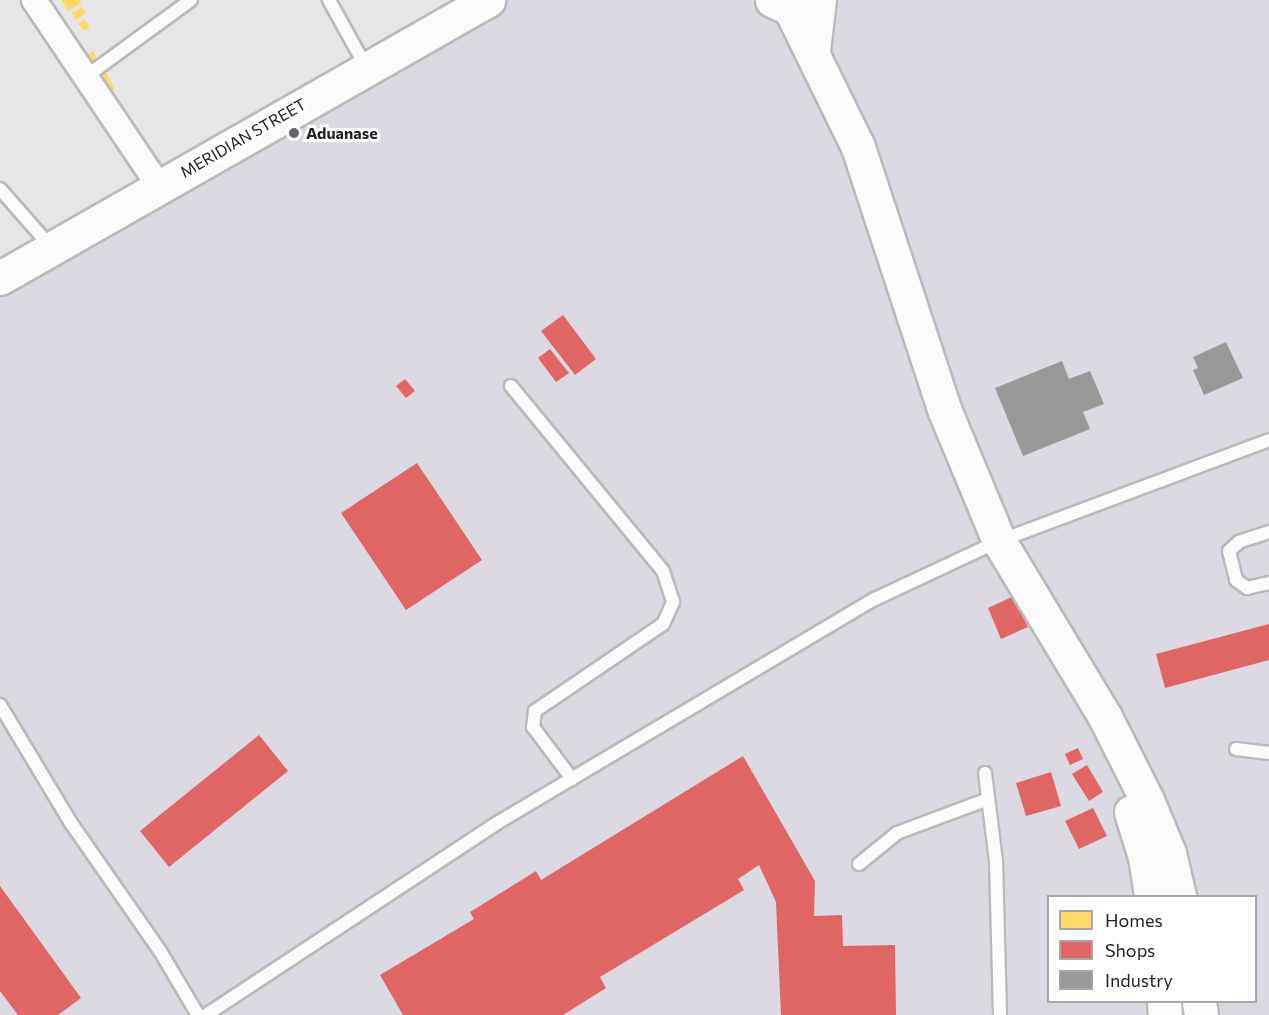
<!DOCTYPE html>
<style>
body{margin:0}
#map{position:relative;width:1269px;height:1015px;overflow:hidden;background:#e6e5e8;font-family:Commissioner,sans-serif}
div>[style]{position:absolute}
.built>*{inset:0;background:#dcd9e2}
.homes>*{inset:0;background:#ffd966}
.shops>*{inset:0;background:#e06666}
.industry>*{inset:0;background:#999}
.roads{filter:drop-shadow(2px 0 #bababb) drop-shadow(-2px 0 #bababb) drop-shadow(0 2px #bababb) drop-shadow(0 -2px #bababb)}
.lane>*{height:12px;margin:-6px;padding:0 6px;transform-origin:6px;border-radius:6px;background:#fbfbfc}
.street>*{height:24px;margin:-12px;padding:0 12px;transform-origin:12px;border-radius:12px;background:#fbfbfc}
.secondary>*{height:33px;margin:-16.5px;padding:0 16.5px;transform-origin:16.5px;border-radius:16.5px;background:#fbfbfc}
.primary>*{height:33px;margin:-16.5px;padding:0 16.5px;transform-origin:16.5px;border-radius:16.5px;background:#fbfbfc}
.dots>*{width:16px;height:16px;translate:-50% -50%;box-sizing:border-box;border:3px solid #fff;border-radius:50%}
span{translate:-50% -50%;white-space:nowrap;text-align:center;line-height:1.15;-webkit-text-stroke:6px #fff;paint-order:stroke}
.poi-label{font-size:16px;color:#232224;font-weight:700}
.left{translate:0 -50%;text-align:left}
.street-label{font-size:16px;color:#232224}
.legend{position:absolute;left:1047px;top:895px;width:210px;height:108px;box-sizing:border-box;background:#fff;border:2px solid #a7a7a7;margin:0;padding:8px 10px;list-style:none;font-size:18px;color:#232224}
.legend li{display:flex;align-items:center;gap:12px;height:30px}
.legend b{width:30px;border:2px solid #a7a7a7}
</style>
<div id="map">
<div class="built">
<div style="clip-path:polygon(evenodd,481px 0,1269px 0,1269px 1015px,0 1015px,0 286px,481px 0,1048px 896px,1256px 896px,1256px 1002px,1048px 1002px,1048px 896px)"></div>
</div>
<div class="homes">
<div style="clip-path:polygon(61px 0,80px 0,82px 2px,68px 11px)"></div>
<div style="clip-path:polygon(82px 7px,86px 13px,76px 20px,72px 13px)"></div>
<div style="clip-path:polygon(84px 19px,90px 27px,84px 31px,78px 23px)"></div>
<div style="clip-path:polygon(93px 51px,97px 60px,89px 64px,85px 56px)"></div>
<div style="clip-path:polygon(103px 67px,115px 90px,104px 95px,93px 73px)"></div>
</div>
<div class="shops">
<div style="clip-path:polygon(563px 315px,596px 359px,575px 375px,541px 331px)"></div>
<div style="clip-path:polygon(550px 349px,569px 373px,556px 382px,538px 358px)"></div>
<div style="clip-path:polygon(405px 379px,415px 391px,406px 398px,396px 386px)"></div>
<div style="clip-path:polygon(417px 463px,482px 560px,406px 610px,341px 513px)"></div>
<div style="clip-path:polygon(1014px 596px,1028px 627px,1001px 639px,988px 608px)"></div>
<div style="clip-path:polygon(1269px 624px,1269px 660px,1165px 688px,1156px 654px)"></div>
<div style="clip-path:polygon(259px 735px,288px 771px,169px 867px,140px 831px)"></div>
<div style="clip-path:polygon(1078px 748px,1083px 759px,1070px 765px,1065px 754px)"></div>
<div style="clip-path:polygon(743px 756px,815px 881px,814px 916px,842px 915px,843px 946px,895px 945px,896px 1015px,781px 1015px,776px 902px,759px 865px,738px 879px,744px 890px,600px 977px,606px 988px,563px 1015px,403px 1015px,380px 975px,474px 919px,470px 912px,536px 871px,541px 880px)"></div>
<div style="clip-path:polygon(1087px 765px,1103px 792px,1089px 801px,1072px 774px)"></div>
<div style="clip-path:polygon(1051px 772px,1061px 806px,1026px 816px,1016px 783px)"></div>
<div style="clip-path:polygon(1093px 808px,1107px 836px,1079px 849px,1065px 821px)"></div>
<div style="clip-path:polygon(0 886px,81px 998px,58px 1015px,18px 1015px,0 991px)"></div>
</div>
<div class="industry">
<div style="clip-path:polygon(1226px 342px,1243px 378px,1204px 395px,1193px 370px,1198px 368px,1193px 357px)"></div>
<div style="clip-path:polygon(1062px 361px,1069px 379px,1090px 371px,1104px 404px,1083px 412px,1090px 429px,1023px 456px,995px 388px)"></div>
</div>
<div class="roads">
<div class="lane">
<div style="left:329px;top:0;width:77px;rotate:61.1deg"></div>
<div style="left:88px;top:75px;width:127px;rotate:-36.1deg"></div>
<div style="left:0;top:189px;width:77px;rotate:48.7deg"></div>
<div style="left:511px;top:386px;width:239px;rotate:50.6deg"></div>
<div style="left:663px;top:571px;width:33px;rotate:72deg"></div>
<div style="left:673px;top:602px;width:24px;rotate:114deg"></div>
<div style="left:663px;top:624px;width:155px;rotate:145.8deg"></div>
<div style="left:535px;top:711px;width:16px;rotate:97deg"></div>
<div style="left:533px;top:727px;width:65px;rotate:53.1deg"></div>
<div style="left:1269px;top:532px;width:32px;rotate:162deg"></div>
<div style="left:1239px;top:542px;width:13px;rotate:138deg"></div>
<div style="left:1229px;top:551px;width:30px;rotate:76deg"></div>
<div style="left:1236px;top:580px;width:14px;rotate:36deg"></div>
<div style="left:1247px;top:588px;width:23px;rotate:-13deg"></div>
<div style="left:0;top:705px;width:138px;rotate:59deg"></div>
<div style="left:71px;top:823px;width:156px;rotate:55.2deg"></div>
<div style="left:160px;top:951px;width:74px;rotate:59.3deg"></div>
<div style="left:1236px;top:749px;width:33px;rotate:7deg"></div>
<div style="left:985px;top:773px;width:89px;rotate:82.9deg"></div>
<div style="left:996px;top:861px;width:154px;rotate:88.5deg"></div>
<div style="left:859px;top:864px;width:49px;rotate:-39.2deg"></div>
<div style="left:897px;top:833px;width:97px;rotate:-20.5deg"></div>
<div style="left:206px;top:1015px;width:349px;rotate:-33.4deg"></div>
<div style="left:497px;top:823px;width:439px;rotate:-30.7deg"></div>
<div style="left:875px;top:599px;width:137px;rotate:-25.1deg"></div>
<div style="left:999px;top:541px;width:288px;rotate:-20.5deg"></div>
</div>
<div class="street">
<div style="left:34px;top:0;width:224px;rotate:56.1deg"></div>
</div>
<div class="secondary">
<div style="left:786px;top:0;width:164px;rotate:63.9deg"></div>
<div style="left:858px;top:147px;width:276px;rotate:71.8deg"></div>
<div style="left:944px;top:409px;width:143px;rotate:67.4deg"></div>
<div style="left:999px;top:541px;width:205px;rotate:58.9deg"></div>
<div style="left:1105px;top:717px;width:93px;rotate:63.2deg"></div>
<div style="left:1147px;top:800px;width:57px;rotate:67.5deg"></div>
<div style="left:1169px;top:853px;width:44px;rotate:76.9deg"></div>
<div style="left:1131px;top:812px;width:47px;rotate:72.7deg"></div>
<div style="left:1145px;top:857px;width:39px;rotate:81deg"></div>
<div style="left:1164px;top:1002px;width:13px;rotate:86deg"></div>
<div style="left:1199px;top:1002px;width:13px;rotate:81deg"></div>
</div>
<div class="primary">
<div style="left:772px;top:0;width:19px;rotate:25deg"></div>
<div style="left:813px;top:50px;width:50px;rotate:-83.2deg"></div>
<div style="left:0;top:278px;width:562px;rotate:-29.67deg"></div>
</div>
</div>
<div class="dots">
<div style="left:294px;top:133px;background:#676669"></div>
</div>
<div class="poi-label">
<span class="left" style="left:306px;top:133px">Aduanase</span>
</div>
<div class="street-label">
<span style="left:243px;top:138px;rotate:-30deg">MERIDIAN STREET</span>
</div>
<ul class="legend">
<li><b style="height:16px;background:#ffd966"></b>Homes</li>
<li><b style="height:16px;background:#e06666"></b>Shops</li>
<li><b style="height:16px;background:#999"></b>Industry</li>
</ul>
</div>
